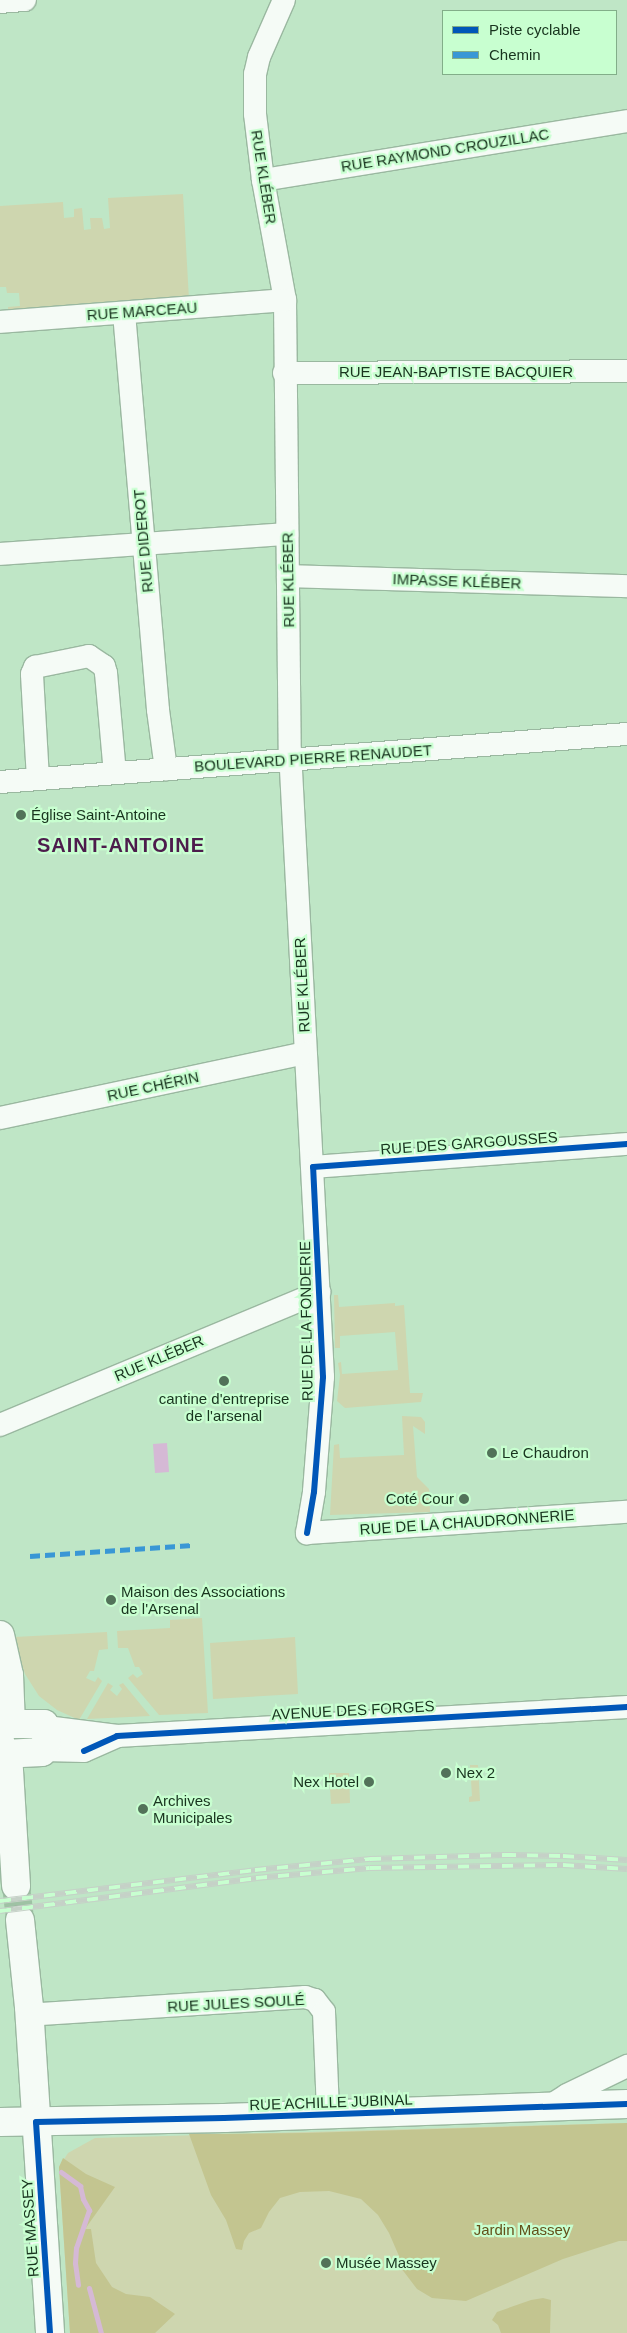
<!DOCTYPE html>
<meta charset="utf-8">
<style>
body{margin:0}
#map{position:relative;width:627px;height:2333px;overflow:hidden;background:#bfe6c6;font-family:Arial,sans-serif}
div>[style]{position:absolute}
.green>*{inset:0;background:#ced6af}
.forest>*{inset:0;background:#c3c590}
.water>*{inset:0;background:#d5b9d5}
.stream>*{height:5px;margin:-2.5px;padding:0 2.5px;transform-origin:2.5px;border-radius:2.5px;background:#d5b9d5}
.major-tunnel>*{height:28px;margin-top:-14px;transform-origin:0;background:repeating-linear-gradient(90deg,#9ec2a4 0 28px,transparent 0 42px)}
.roads{filter:drop-shadow(1px 0 #9ab8a0) drop-shadow(-1px 0 #9ab8a0) drop-shadow(0 1px #9ab8a0) drop-shadow(0 -1px #9ab8a0)}
.minor>*{height:22px;margin:-11px;padding:0 11px;transform-origin:11px;border-radius:11px;background:#f5fbf6}
.major>*{height:28px;margin:-14px;padding:0 14px;transform-origin:14px;border-radius:14px;background:#f5fbf6}
.rail>*{height:5.5px;margin-top:-2.75px;transform-origin:0;background:repeating-linear-gradient(90deg,#c8ffd0 0 11px,#c5d1c7 0 22px);box-sizing:border-box;border-block:1px solid #c5d1c7}
.quiet>*{height:5px;margin-top:-2.5px;transform-origin:0;background:repeating-linear-gradient(90deg,#3997d5 0 10px,transparent 0 15px)}
.cycleway>*{height:6px;margin:-3px;padding:0 3px;transform-origin:3px;border-radius:3px;background:#0057b8}
.dots>*{width:14px;height:14px;translate:-50% -50%;box-sizing:border-box;border:2px solid #c8ffd0;border-radius:50%}
span{translate:-50% -50%;white-space:nowrap;text-align:center;line-height:1.15;-webkit-text-stroke:4.5px #c8ffd0;paint-order:stroke}
.street-label{font-size:15px;color:#18341e}
.poi-label{font-size:15px;color:#18341e}
.left{translate:0 -50%;text-align:left}
.right{translate:-100% -50%;text-align:right}
.park-label{font-size:15px;color:#63501a}
.district-label{font-size:20px;color:#4d1c4c;font-weight:700;letter-spacing:1px}
.legend{position:absolute;left:442px;top:10px;width:175px;height:65px;box-sizing:border-box;background:#c8ffd0;border:1px solid #82ae89;margin:0;padding:6px 9px;list-style:none;font-size:15px;color:#18341e}
.legend li{display:flex;align-items:center;gap:10px;height:25px}
.legend b{width:25px;border:1px solid #82ae89}
</style>
<div id="map">
<div class="green">
<div style="clip-path:polygon(183px 194px,189px 299px,8px 312px,8px 307px,20px 306px,19px 293px,7px 293px,6px 287px,0 287px,0 206px,63px 202px,64px 218px,74px 217px,74px 209px,82px 208px,84px 230px,91px 229px,90px 218px,102px 218px,104px 229px,110px 228px,108px 198px)"></div>
<div style="clip-path:polygon(334px 1295px,338px 1295px,339px 1307px,395px 1303px,395px 1306px,404px 1305px,410px 1393px,423px 1393px,421px 1402px,345px 1408px,337px 1401px,340px 1375px,338px 1363px,341px 1362px,342px 1374px,398px 1370px,395px 1332px,340px 1336px,340px 1348px,335px 1348px)"></div>
<div style="clip-path:polygon(402px 1416px,421px 1417px,425px 1422px,425px 1434px,413px 1426px,417px 1477px,429px 1489px,430px 1512px,330px 1515px,334px 1445px,339px 1444px,340px 1458px,404px 1455px)"></div>
<div style="clip-path:polygon(202px 1618px,208px 1713px,159px 1715px,128px 1678px,133px 1674px,137px 1678px,143px 1674px,139px 1667px,135px 1667px,128px 1648px,118px 1648px,117px 1631px,170px 1628px,170px 1620px)"></div>
<div style="clip-path:polygon(107px 1632px,108px 1649px,99px 1650px,94px 1671px,90px 1671px,86px 1678px,95px 1682px,98px 1677px,102px 1681px,79px 1720px,57px 1710px,39px 1696px,25px 1674px,18px 1653px,15px 1637px)"></div>
<div style="clip-path:polygon(295px 1637px,298px 1694px,213px 1699px,210px 1643px)"></div>
<div style="clip-path:polygon(108px 1683px,113px 1686px,110px 1690px,117px 1696px,122px 1689px,119px 1685px,123px 1683px,150px 1716px,87px 1719px)"></div>
<div style="clip-path:polygon(470px 1765px,478px 1765px,480px 1801px,469px 1802px,469px 1797px,472px 1796px)"></div>
<div style="clip-path:polygon(329px 1773px,349px 1773px,350px 1803px,331px 1804px)"></div>
<div style="clip-path:polygon(627px 2123px,627px 2333px,70px 2333px,59px 2167px,68px 2153px,95px 2138px)"></div>
</div>
<div class="forest">
<div style="clip-path:polygon(627px 2123px,627px 2241px,619px 2241px,563px 2259px,466px 2301px,432px 2298px,417px 2289px,401px 2268px,399px 2256px,389px 2233px,378px 2215px,361px 2199px,329px 2191px,300px 2192px,280px 2198px,269px 2212px,261px 2228px,249px 2233px,244px 2241px,242px 2250px,236px 2249px,226px 2220px,211px 2195px,189px 2134px,306px 2133px)"></div>
<div style="clip-path:polygon(63px 2158px,86px 2174px,115px 2187px,85px 2229px,91px 2229px,96px 2263px,112px 2287px,126px 2294px,150px 2297px,175px 2314px,155px 2333px,70px 2333px,59px 2167px)"></div>
<div style="clip-path:polygon(543px 2298px,551px 2300px,550px 2333px,501px 2333px,498px 2325px,492px 2320px,497px 2312px,531px 2300px)"></div>
</div>
<div class="water">
<div style="clip-path:polygon(167px 1443px,169px 1472px,155px 1473px,153px 1444px)"></div>
</div>
<div class="stream">
<div style="left:61px;top:2172px;width:24px;rotate:36deg"></div>
<div style="left:80px;top:2186px;width:13px;rotate:77deg"></div>
<div style="left:83px;top:2199px;width:13px;rotate:61deg"></div>
<div style="left:89px;top:2210px;width:40px;rotate:108.9deg"></div>
<div style="left:76px;top:2248px;width:15px;rotate:94deg"></div>
<div style="left:75px;top:2263px;width:22px;rotate:82deg"></div>
<div style="left:89px;top:2288px;width:47px;rotate:75.1deg"></div>
</div>
<div class="major-tunnel">
<div style="left:16px;top:1886px;width:34px;rotate:83deg"></div>
</div>
<div class="roads">
<div class="minor">
<div style="left:284px;top:0;width:62px;rotate:113.7deg"></div>
<div style="left:259px;top:57px;width:17px;rotate:103deg"></div>
<div style="left:255px;top:74px;width:40px;rotate:90deg"></div>
<div style="left:255px;top:114px;width:66px;rotate:83.1deg"></div>
<div style="left:263px;top:180px;width:122px;rotate:79.6deg"></div>
<div style="left:285px;top:300px;width:451px;rotate:89.4deg"></div>
<div style="left:290px;top:751px;width:627px;rotate:86.98deg"></div>
<div style="left:323px;top:1377px;width:115px;rotate:94.5deg"></div>
<div style="left:314px;top:1492px;width:42px;rotate:99.7deg"></div>
<div style="left:307px;top:1533px;width:321px;rotate:-3.8deg"></div>
<div style="left:0;top:2px;width:25px;rotate:-5deg"></div>
<div style="left:263px;top:180px;width:369px;rotate:-9.2deg"></div>
<div style="left:124px;top:313px;width:398px;rotate:85.1deg"></div>
<div style="left:158px;top:710px;width:60px;rotate:82.3deg"></div>
<div style="left:0;top:322px;width:286px;rotate:-4.4deg"></div>
<div style="left:284px;top:373px;width:343px;rotate:-0.3deg"></div>
<div style="left:0;top:554px;width:288px;rotate:-4deg"></div>
<div style="left:288px;top:576px;width:339px;rotate:1.7deg"></div>
<div style="left:38px;top:779px;width:105px;rotate:-93.3deg"></div>
<div style="left:32px;top:674px;width:8px;rotate:-67deg"></div>
<div style="left:35px;top:667px;width:55px;rotate:-11.5deg"></div>
<div style="left:89px;top:656px;width:18px;rotate:34deg"></div>
<div style="left:104px;top:666px;width:7px;rotate:74deg"></div>
<div style="left:106px;top:673px;width:100px;rotate:84.9deg"></div>
<div style="left:0;top:782px;width:629px;rotate:-4.38deg"></div>
<div style="left:0;top:1118px;width:312px;rotate:-12deg"></div>
<div style="left:313px;top:1167px;width:315px;rotate:-4.2deg"></div>
<div style="left:0;top:1425px;width:346px;rotate:-22.6deg"></div>
<div style="left:46px;top:1727px;width:72px;rotate:7.2deg"></div>
<div style="left:117px;top:1736px;width:511px;rotate:-3.25deg"></div>
<div style="left:44px;top:1750px;width:40px;rotate:1.4deg"></div>
<div style="left:84px;top:1751px;width:36px;rotate:-24deg"></div>
<div style="left:41px;top:2014px;width:265px;rotate:-3.7deg"></div>
<div style="left:305px;top:1997px;width:10px;rotate:17deg"></div>
<div style="left:315px;top:2000px;width:15px;rotate:53deg"></div>
<div style="left:324px;top:2012px;width:101px;rotate:87.7deg"></div>
<div style="left:548px;top:2107px;width:22px;rotate:-32deg"></div>
<div style="left:567px;top:2095px;width:67px;rotate:-25.8deg"></div>
</div>
<div class="major">
<div style="left:0;top:1635px;width:41px;rotate:77.3deg"></div>
<div style="left:9px;top:1675px;width:49px;rotate:87.7deg"></div>
<div style="left:0;top:1729px;width:9px;rotate:-36deg"></div>
<div style="left:7px;top:1724px;width:37px"></div>
<div style="left:44px;top:1724px;width:19px;rotate:81deg"></div>
<div style="left:47px;top:1743px;width:10px;rotate:119deg"></div>
<div style="left:42px;top:1752px;width:36px;rotate:177deg"></div>
<div style="left:6px;top:1754px;width:4px;rotate:-153deg"></div>
<div style="left:2px;top:1752px;width:11px;rotate:-100deg"></div>
<div style="left:8px;top:1754px;width:132px;rotate:86.5deg"></div>
<div style="left:20px;top:1920px;width:87px;rotate:84.1deg"></div>
<div style="left:29px;top:2007px;width:327px;rotate:86.3deg"></div>
<div style="left:0;top:2122px;width:224px;rotate:-1deg"></div>
<div style="left:224px;top:2118px;width:403px;rotate:-2deg"></div>
</div>
</div>
<div class="rail">
<div style="left:0;top:1901px;width:257px;rotate:-6.9deg"></div>
<div style="left:255px;top:1870px;width:116px;rotate:-5.5deg"></div>
<div style="left:370px;top:1859px;width:135px;rotate:-1.7deg"></div>
<div style="left:505px;top:1855px;width:58px;rotate:1deg"></div>
<div style="left:563px;top:1856px;width:64px;rotate:3.6deg"></div>
<div style="left:0;top:1911px;width:258px;rotate:-7.3deg"></div>
<div style="left:256px;top:1878px;width:114px;rotate:-5deg"></div>
<div style="left:370px;top:1868px;width:193px;rotate:-0.9deg"></div>
<div style="left:563px;top:1865px;width:64px;rotate:3.6deg"></div>
</div>
<div class="quiet">
<div style="left:30px;top:1556px;width:163px;rotate:-3.9deg"></div>
</div>
<div class="cycleway">
<div style="left:307px;top:1533px;width:42px;rotate:-80.3deg"></div>
<div style="left:314px;top:1492px;width:115px;rotate:-85.5deg"></div>
<div style="left:323px;top:1377px;width:210px;rotate:-92.7deg"></div>
<div style="left:313px;top:1167px;width:315px;rotate:-4.2deg"></div>
<div style="left:84px;top:1751px;width:36px;rotate:-24deg"></div>
<div style="left:117px;top:1736px;width:511px;rotate:-3.25deg"></div>
<div style="left:50px;top:2333px;width:211px;rotate:-93.8deg"></div>
<div style="left:36px;top:2122px;width:188px;rotate:-1.2deg"></div>
<div style="left:224px;top:2118px;width:403px;rotate:-2deg"></div>
</div>
<div class="dots">
<div style="left:21px;top:815px;background:#527259"></div>
<div style="left:224px;top:1381px;background:#527259"></div>
<div style="left:492px;top:1453px;background:#527259"></div>
<div style="left:464px;top:1499px;background:#527259"></div>
<div style="left:111px;top:1600px;background:#527259"></div>
<div style="left:446px;top:1773px;background:#527259"></div>
<div style="left:369px;top:1782px;background:#527259"></div>
<div style="left:143px;top:1809px;background:#527259"></div>
<div style="left:326px;top:2263px;background:#527259"></div>
</div>
<div class="street-label">
<span style="left:445px;top:150px;rotate:-9deg">RUE RAYMOND CROUZILLAC</span>
<span style="left:264px;top:177px;rotate:81deg">RUE KLÉBER</span>
<span style="left:142px;top:311px;rotate:-4deg">RUE MARCEAU</span>
<span style="left:456px;top:372px">RUE JEAN-BAPTISTE BACQUIER</span>
<span style="left:143px;top:541px;rotate:-95deg">RUE DIDEROT</span>
<span style="left:288px;top:580px;rotate:-91deg">RUE KLÉBER</span>
<span style="left:457px;top:581px;rotate:2deg">IMPASSE KLÉBER</span>
<span style="left:313px;top:758px;rotate:-4deg">BOULEVARD PIERRE RENAUDET</span>
<span style="left:302px;top:985px;rotate:-93deg">RUE KLÉBER</span>
<span style="left:153px;top:1086px;rotate:-12deg">RUE CHÉRIN</span>
<span style="left:469px;top:1143px;rotate:-4deg">RUE DES GARGOUSSES</span>
<span style="left:306px;top:1321px;rotate:-91deg">RUE DE LA FONDERIE</span>
<span style="left:159px;top:1358px;rotate:-23deg">RUE KLÉBER</span>
<span style="left:467px;top:1522px;rotate:-4deg">RUE DE LA CHAUDRONNERIE</span>
<span style="left:353px;top:1710px;rotate:-3deg">AVENUE DES FORGES</span>
<span style="left:236px;top:2003px;rotate:-3deg">RUE JULES SOULÉ</span>
<span style="left:331px;top:2102px;rotate:-2deg">RUE ACHILLE JUBINAL</span>
<span style="left:30px;top:2228px;rotate:-94deg">RUE MASSEY</span>
</div>
<div class="poi-label">
<span class="left" style="left:31px;top:815px">Église Saint-Antoine</span>
<span style="left:224px;top:1407px">cantine d'entreprise<br>de l'arsenal</span>
<span class="left" style="left:502px;top:1453px">Le Chaudron</span>
<span class="right" style="left:454px;top:1499px">Coté Cour</span>
<span class="left" style="left:121px;top:1600px">Maison des Associations<br>de l'Arsenal</span>
<span class="left" style="left:456px;top:1773px">Nex 2</span>
<span class="right" style="left:359px;top:1782px">Nex Hotel</span>
<span class="left" style="left:153px;top:1809px">Archives<br>Municipales</span>
<span class="left" style="left:336px;top:2263px">Musée Massey</span>
</div>
<div class="park-label">
<span style="left:522px;top:2230px">Jardin Massey</span>
</div>
<div class="district-label">
<span style="left:121px;top:845px">SAINT-ANTOINE</span>
</div>
<ul class="legend">
<li><b style="height:6px;background:#0057b8"></b>Piste cyclable</li>
<li><b style="height:6px;background:#3997d5"></b>Chemin</li>
</ul>
</div>
